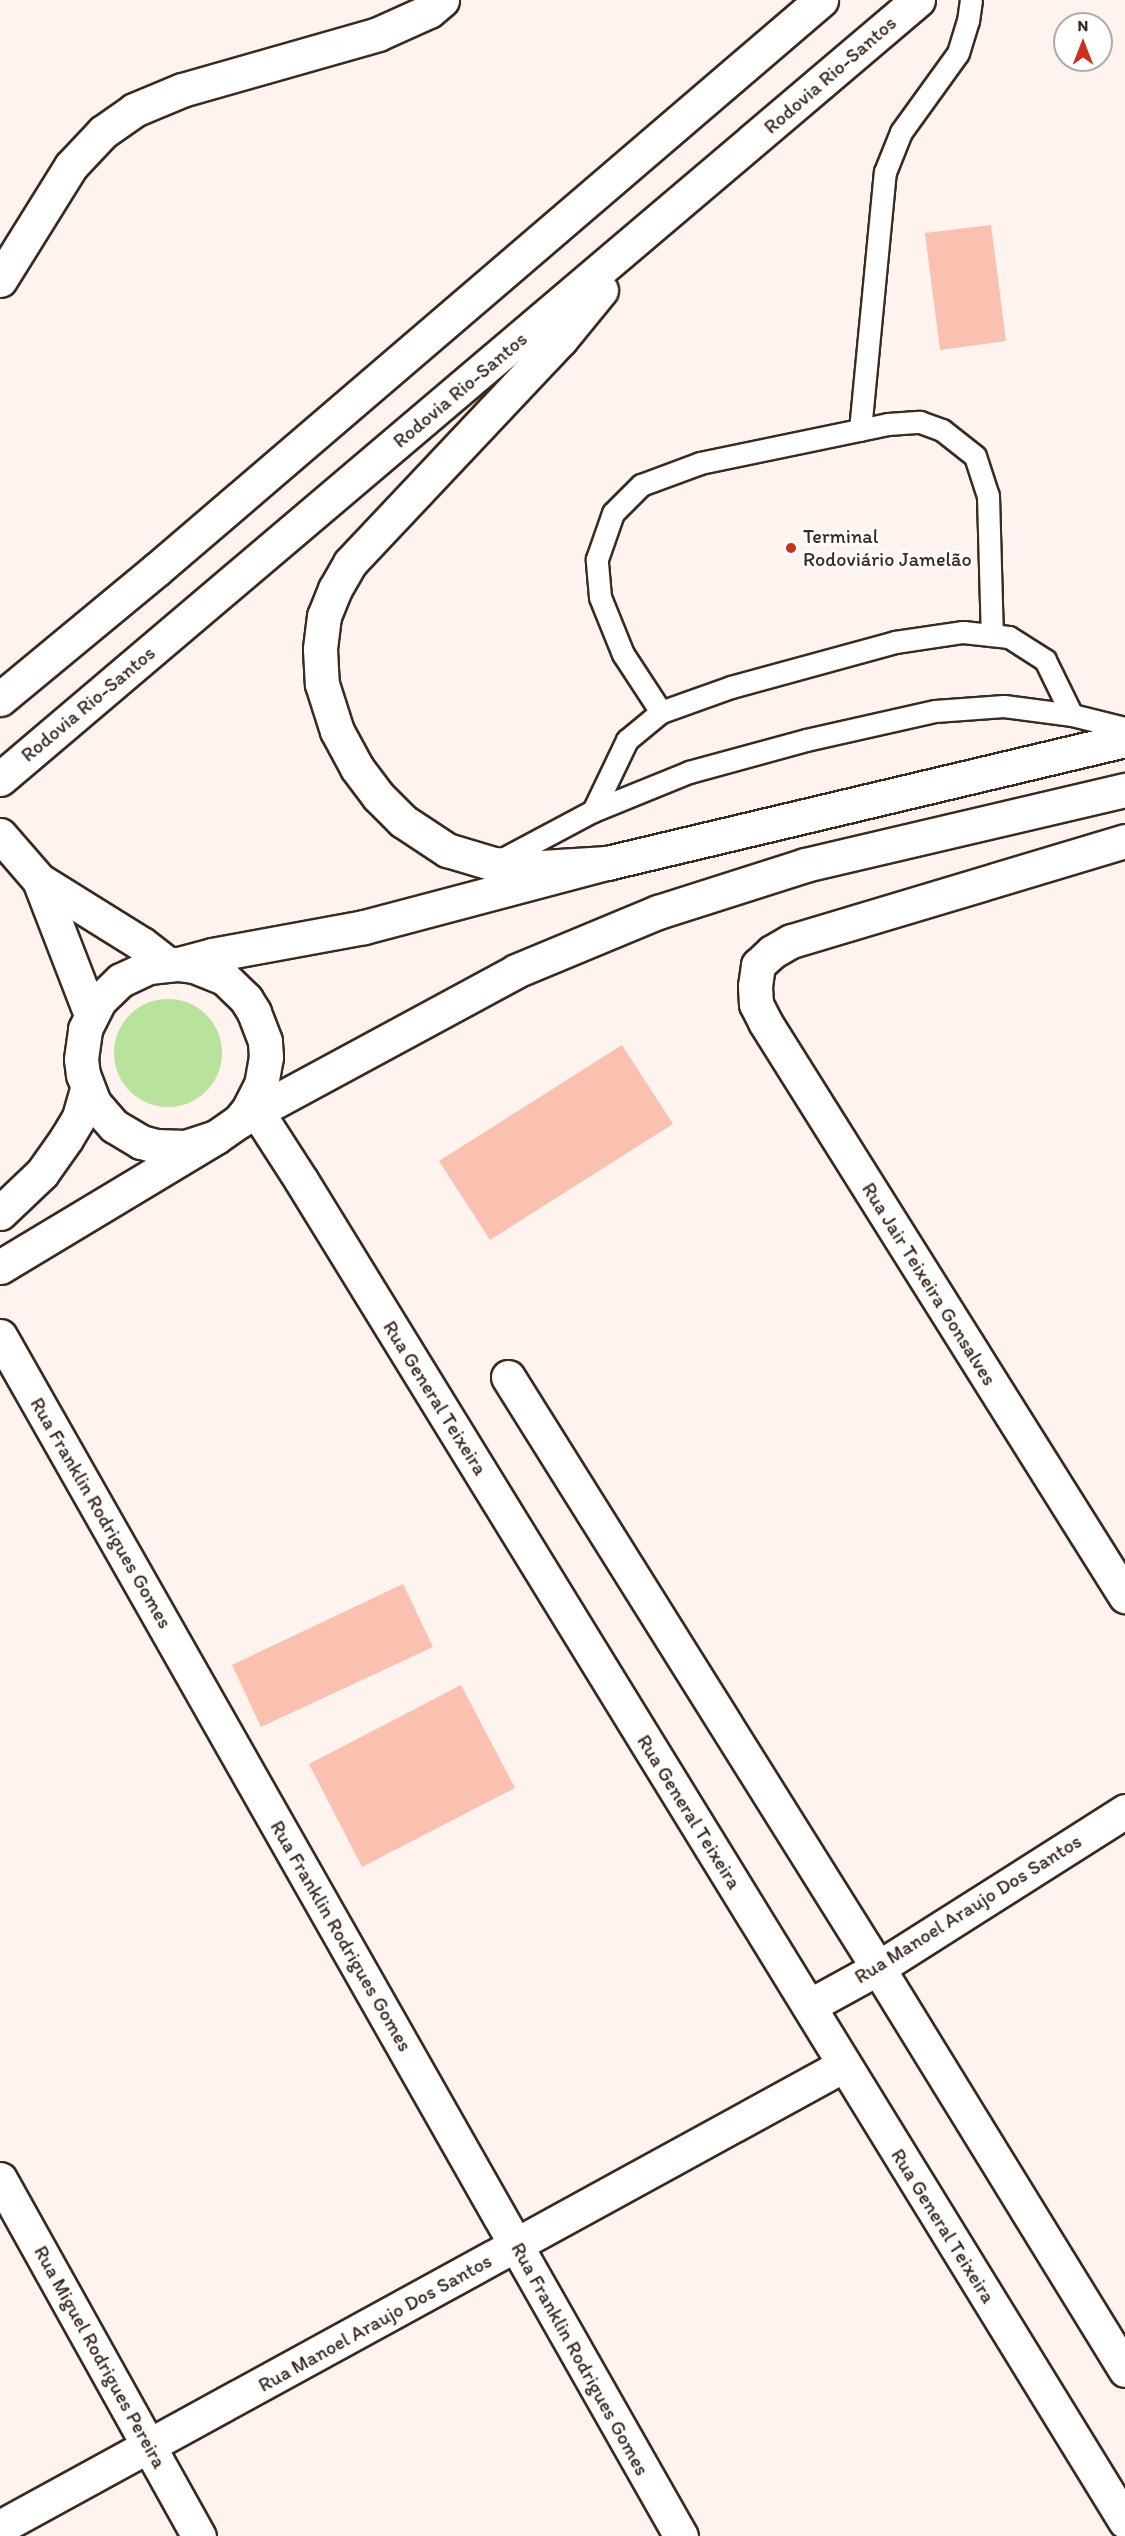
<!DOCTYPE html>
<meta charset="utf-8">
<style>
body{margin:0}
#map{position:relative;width:1125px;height:2536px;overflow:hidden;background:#fef3ef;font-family:Itim,sans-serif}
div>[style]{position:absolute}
.green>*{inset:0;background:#b9e29d}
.round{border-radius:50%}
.building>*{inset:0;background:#fac1b1}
.roads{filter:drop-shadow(2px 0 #3b2a1e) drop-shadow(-2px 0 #3b2a1e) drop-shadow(0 2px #3b2a1e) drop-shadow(0 -2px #3b2a1e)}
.lane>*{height:21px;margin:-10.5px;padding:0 10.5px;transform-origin:10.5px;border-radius:10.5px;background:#fff}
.street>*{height:33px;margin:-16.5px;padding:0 16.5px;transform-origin:16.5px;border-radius:16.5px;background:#fff}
.primary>*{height:33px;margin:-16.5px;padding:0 16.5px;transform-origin:16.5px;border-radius:16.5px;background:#fff}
.highway>*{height:33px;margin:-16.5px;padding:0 16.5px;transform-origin:16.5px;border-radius:16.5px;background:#fff}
.dots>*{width:16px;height:16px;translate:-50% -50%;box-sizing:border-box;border:3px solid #fff;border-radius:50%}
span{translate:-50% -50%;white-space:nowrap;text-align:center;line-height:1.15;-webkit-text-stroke:5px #fff;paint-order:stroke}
.street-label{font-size:20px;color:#3b2a1e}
.poi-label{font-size:20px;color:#3b2a1e}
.left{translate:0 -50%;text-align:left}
.north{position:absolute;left:1053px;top:12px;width:60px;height:60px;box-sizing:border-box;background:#fff;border:2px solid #b1aaa5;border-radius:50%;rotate:0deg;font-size:16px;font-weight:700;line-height:24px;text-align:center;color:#3b2a1e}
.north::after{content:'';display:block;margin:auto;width:21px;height:27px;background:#c8321e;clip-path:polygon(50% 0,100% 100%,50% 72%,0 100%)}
</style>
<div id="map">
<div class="green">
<div class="round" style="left:114px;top:999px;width:108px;height:108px"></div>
</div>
<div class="building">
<div style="clip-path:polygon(991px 225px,1006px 341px,940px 350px,925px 233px)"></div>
<div style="clip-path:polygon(622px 1045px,673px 1124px,490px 1240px,439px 1161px)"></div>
<div style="clip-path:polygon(403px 1584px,433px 1647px,261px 1727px,232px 1665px)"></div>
<div style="clip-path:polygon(461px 1685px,515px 1788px,362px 1867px,309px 1764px)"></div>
</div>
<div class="roads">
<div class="lane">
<div style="left:860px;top:430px;width:259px;rotate:-84.5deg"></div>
<div style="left:885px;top:172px;width:43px;rotate:-68.2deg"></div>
<div style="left:901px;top:132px;width:97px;rotate:-54.2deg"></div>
<div style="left:958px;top:53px;width:34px;rotate:-73deg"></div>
<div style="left:968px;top:21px;width:21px;rotate:-82deg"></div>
<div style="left:661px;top:712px;width:69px;rotate:-123.2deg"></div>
<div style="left:623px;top:654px;width:61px;rotate:-112deg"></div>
<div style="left:600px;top:597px;width:38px;rotate:-95deg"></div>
<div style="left:597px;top:559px;width:49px;rotate:-70.8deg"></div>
<div style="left:613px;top:513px;width:40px;rotate:-45deg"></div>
<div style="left:641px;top:485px;width:63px;rotate:-20.4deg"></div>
<div style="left:700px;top:463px;width:192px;rotate:-11.7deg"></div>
<div style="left:888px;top:424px;width:32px;rotate:-4deg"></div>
<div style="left:920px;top:422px;width:23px;rotate:20deg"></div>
<div style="left:942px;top:430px;width:42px;rotate:38.2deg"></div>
<div style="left:975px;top:456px;width:42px;rotate:72deg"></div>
<div style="left:988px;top:496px;width:139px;rotate:88.4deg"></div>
<div style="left:593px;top:811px;width:79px;rotate:-64.4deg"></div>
<div style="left:627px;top:740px;width:44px;rotate:-39.5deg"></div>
<div style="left:661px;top:712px;width:74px;rotate:-19.7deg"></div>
<div style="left:731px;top:687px;width:170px;rotate:-15.3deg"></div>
<div style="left:895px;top:642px;width:69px;rotate:-8.4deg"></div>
<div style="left:963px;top:632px;width:46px;rotate:6.2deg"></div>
<div style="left:1009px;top:637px;width:43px;rotate:32.6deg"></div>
<div style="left:1045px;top:660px;width:61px;rotate:63.9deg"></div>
<div style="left:497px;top:862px;width:109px;rotate:-28deg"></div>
<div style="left:593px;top:811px;width:104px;rotate:-22.1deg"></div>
<div style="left:689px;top:772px;width:121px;rotate:-15.3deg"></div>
<div style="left:806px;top:740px;width:132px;rotate:-12.7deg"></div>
<div style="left:935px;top:711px;width:69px;rotate:-4.1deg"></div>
<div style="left:1004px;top:706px;width:69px;rotate:7.5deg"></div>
<div style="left:1072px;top:715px;width:55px;rotate:13.8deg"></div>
</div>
<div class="street">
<div style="left:1125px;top:841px;width:349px;rotate:163.3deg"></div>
<div style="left:791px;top:941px;width:22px;rotate:150deg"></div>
<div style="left:772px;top:952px;width:19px;rotate:137deg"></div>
<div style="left:758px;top:965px;width:21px;rotate:98deg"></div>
<div style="left:755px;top:986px;width:18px;rotate:87deg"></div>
<div style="left:756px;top:1004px;width:20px;rotate:63deg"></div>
<div style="left:765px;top:1022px;width:678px;rotate:57.9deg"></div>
<div style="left:252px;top:1104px;width:90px;rotate:57.2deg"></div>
<div style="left:301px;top:1180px;width:1574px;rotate:58.43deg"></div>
<div style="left:0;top:1336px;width:1380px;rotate:60.43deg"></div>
<div style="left:508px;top:1377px;width:697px;rotate:57.95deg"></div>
<div style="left:878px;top:1968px;width:472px;rotate:58.4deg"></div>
<div style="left:809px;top:2006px;width:79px;rotate:-28.8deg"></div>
<div style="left:878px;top:1968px;width:293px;rotate:-32.4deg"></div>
<div style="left:0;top:2179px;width:409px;rotate:60.9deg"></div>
<div style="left:0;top:2527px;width:962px;rotate:-28.7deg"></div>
</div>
<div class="primary">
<div style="left:0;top:280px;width:134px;rotate:-58.1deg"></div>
<div style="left:71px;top:166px;width:47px;rotate:-46.7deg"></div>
<div style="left:103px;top:132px;width:38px;rotate:-35deg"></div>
<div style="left:134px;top:110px;width:52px;rotate:-22.6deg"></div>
<div style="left:182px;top:90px;width:204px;rotate:-15.9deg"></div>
<div style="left:378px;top:34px;width:56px;rotate:-24.3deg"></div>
<div style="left:429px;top:11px;width:17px;rotate:-40deg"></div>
<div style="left:0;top:835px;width:60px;rotate:49.1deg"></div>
<div style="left:39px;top:880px;width:121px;rotate:31.9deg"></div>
<div style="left:142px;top:944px;width:33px;rotate:38deg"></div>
<div style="left:39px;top:880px;width:145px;rotate:68.9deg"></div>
<div style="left:239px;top:1121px;width:315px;rotate:-28.4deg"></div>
<div style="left:516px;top:971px;width:154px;rotate:-22.6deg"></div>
<div style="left:658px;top:912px;width:154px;rotate:-17.7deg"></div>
<div style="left:805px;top:865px;width:329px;rotate:-13.2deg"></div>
<div style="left:216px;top:1137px;width:32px;rotate:162deg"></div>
<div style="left:186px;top:1147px;width:30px;rotate:-178deg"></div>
<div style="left:156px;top:1146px;width:16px;rotate:-165deg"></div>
<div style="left:141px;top:1142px;width:31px;rotate:-149deg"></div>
<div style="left:114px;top:1126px;width:30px;rotate:-131deg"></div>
<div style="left:94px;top:1103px;width:30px;rotate:-111deg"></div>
<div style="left:83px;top:1075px;width:16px;rotate:-97deg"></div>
<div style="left:81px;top:1059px;width:30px;rotate:-82deg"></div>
<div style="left:85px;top:1029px;width:31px;rotate:-63deg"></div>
<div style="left:99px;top:1001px;width:30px;rotate:-44deg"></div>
<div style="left:121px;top:980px;width:31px;rotate:-25deg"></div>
<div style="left:149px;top:967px;width:30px;rotate:-6deg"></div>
<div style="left:179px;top:964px;width:34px;rotate:-15deg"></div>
<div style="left:212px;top:955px;width:155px;rotate:-10.4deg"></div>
<div style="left:364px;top:927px;width:251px;rotate:-14.8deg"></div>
<div style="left:607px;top:863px;width:532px;rotate:-13.36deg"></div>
<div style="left:0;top:1267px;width:252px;rotate:-31deg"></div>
<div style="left:216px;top:1137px;width:28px;rotate:-35deg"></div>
<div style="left:239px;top:1121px;width:14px;rotate:-51deg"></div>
<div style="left:248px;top:1110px;width:28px;rotate:-63deg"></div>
<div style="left:261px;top:1085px;width:28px;rotate:-80deg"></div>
<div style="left:266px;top:1057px;width:16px;rotate:-94deg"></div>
<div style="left:265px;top:1041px;width:31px;rotate:-111deg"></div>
<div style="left:254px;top:1012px;width:15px;rotate:-122deg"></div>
<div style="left:246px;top:999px;width:30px;rotate:-136deg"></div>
<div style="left:224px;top:978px;width:31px;rotate:-158deg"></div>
<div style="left:195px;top:966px;width:16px;rotate:-173deg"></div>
</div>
<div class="highway">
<div style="left:601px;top:290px;width:63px;rotate:129.2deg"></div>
<div style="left:561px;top:339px;width:308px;rotate:133.3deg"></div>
<div style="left:350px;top:563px;width:30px;rotate:120deg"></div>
<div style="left:335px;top:589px;width:29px;rotate:112deg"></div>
<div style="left:324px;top:616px;width:33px;rotate:97deg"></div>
<div style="left:320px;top:649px;width:35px;rotate:87deg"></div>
<div style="left:322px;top:684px;width:49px;rotate:72.3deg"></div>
<div style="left:337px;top:731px;width:42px;rotate:61.6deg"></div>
<div style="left:357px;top:768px;width:35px;rotate:53deg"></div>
<div style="left:378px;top:796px;width:35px;rotate:45deg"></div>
<div style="left:403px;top:821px;width:53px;rotate:33.4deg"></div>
<div style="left:447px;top:850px;width:49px;rotate:16.6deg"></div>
<div style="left:494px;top:864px;width:48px;rotate:3.6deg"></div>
<div style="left:542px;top:867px;width:65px;rotate:-3.5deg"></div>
<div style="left:0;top:699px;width:202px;rotate:-39.6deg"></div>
<div style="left:156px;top:570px;width:876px;rotate:-40.6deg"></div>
<div style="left:0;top:779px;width:1204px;rotate:-40.32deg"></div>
<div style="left:0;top:1213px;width:58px;rotate:-43.6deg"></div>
<div style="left:42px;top:1173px;width:42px;rotate:-54.8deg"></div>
<div style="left:66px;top:1139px;width:26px;rotate:-59deg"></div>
<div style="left:79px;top:1117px;width:29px;rotate:-74deg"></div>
</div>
</div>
<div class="dots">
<div style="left:791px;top:548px;background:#c8321e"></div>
</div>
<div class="street-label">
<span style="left:830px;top:75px;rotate:-41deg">Rodovia Rio-Santos</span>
<span style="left:460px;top:390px;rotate:-40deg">Rodovia Rio-Santos</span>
<span style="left:88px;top:704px;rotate:-40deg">Rodovia Rio-Santos</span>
<span style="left:929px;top:1284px;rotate:58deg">Rua Jair Teixeira Gonsalves</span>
<span style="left:435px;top:1398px;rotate:58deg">Rua General Teixeira</span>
<span style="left:101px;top:1513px;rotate:60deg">Rua Franklin Rodrigues Gomes</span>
<span style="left:689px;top:1812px;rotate:58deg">Rua General Teixeira</span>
<span style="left:968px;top:1909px;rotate:-32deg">Rua Manoel Araujo Dos Santos</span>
<span style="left:341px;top:1936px;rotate:60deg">Rua Franklin Rodrigues Gomes</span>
<span style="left:943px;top:2226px;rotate:58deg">Rua General Teixeira</span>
<span style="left:375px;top:2323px;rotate:-29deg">Rua Manoel Araujo Dos Santos</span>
<span style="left:100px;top:2357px;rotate:61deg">Rua Miguel Rodrigues Pereira</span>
<span style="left:580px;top:2359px;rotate:61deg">Rua Franklin Rodrigues Gomes</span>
</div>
<div class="poi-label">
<span class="left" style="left:803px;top:548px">Terminal<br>Rodoviário Jamelão</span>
</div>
<div class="north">N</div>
</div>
